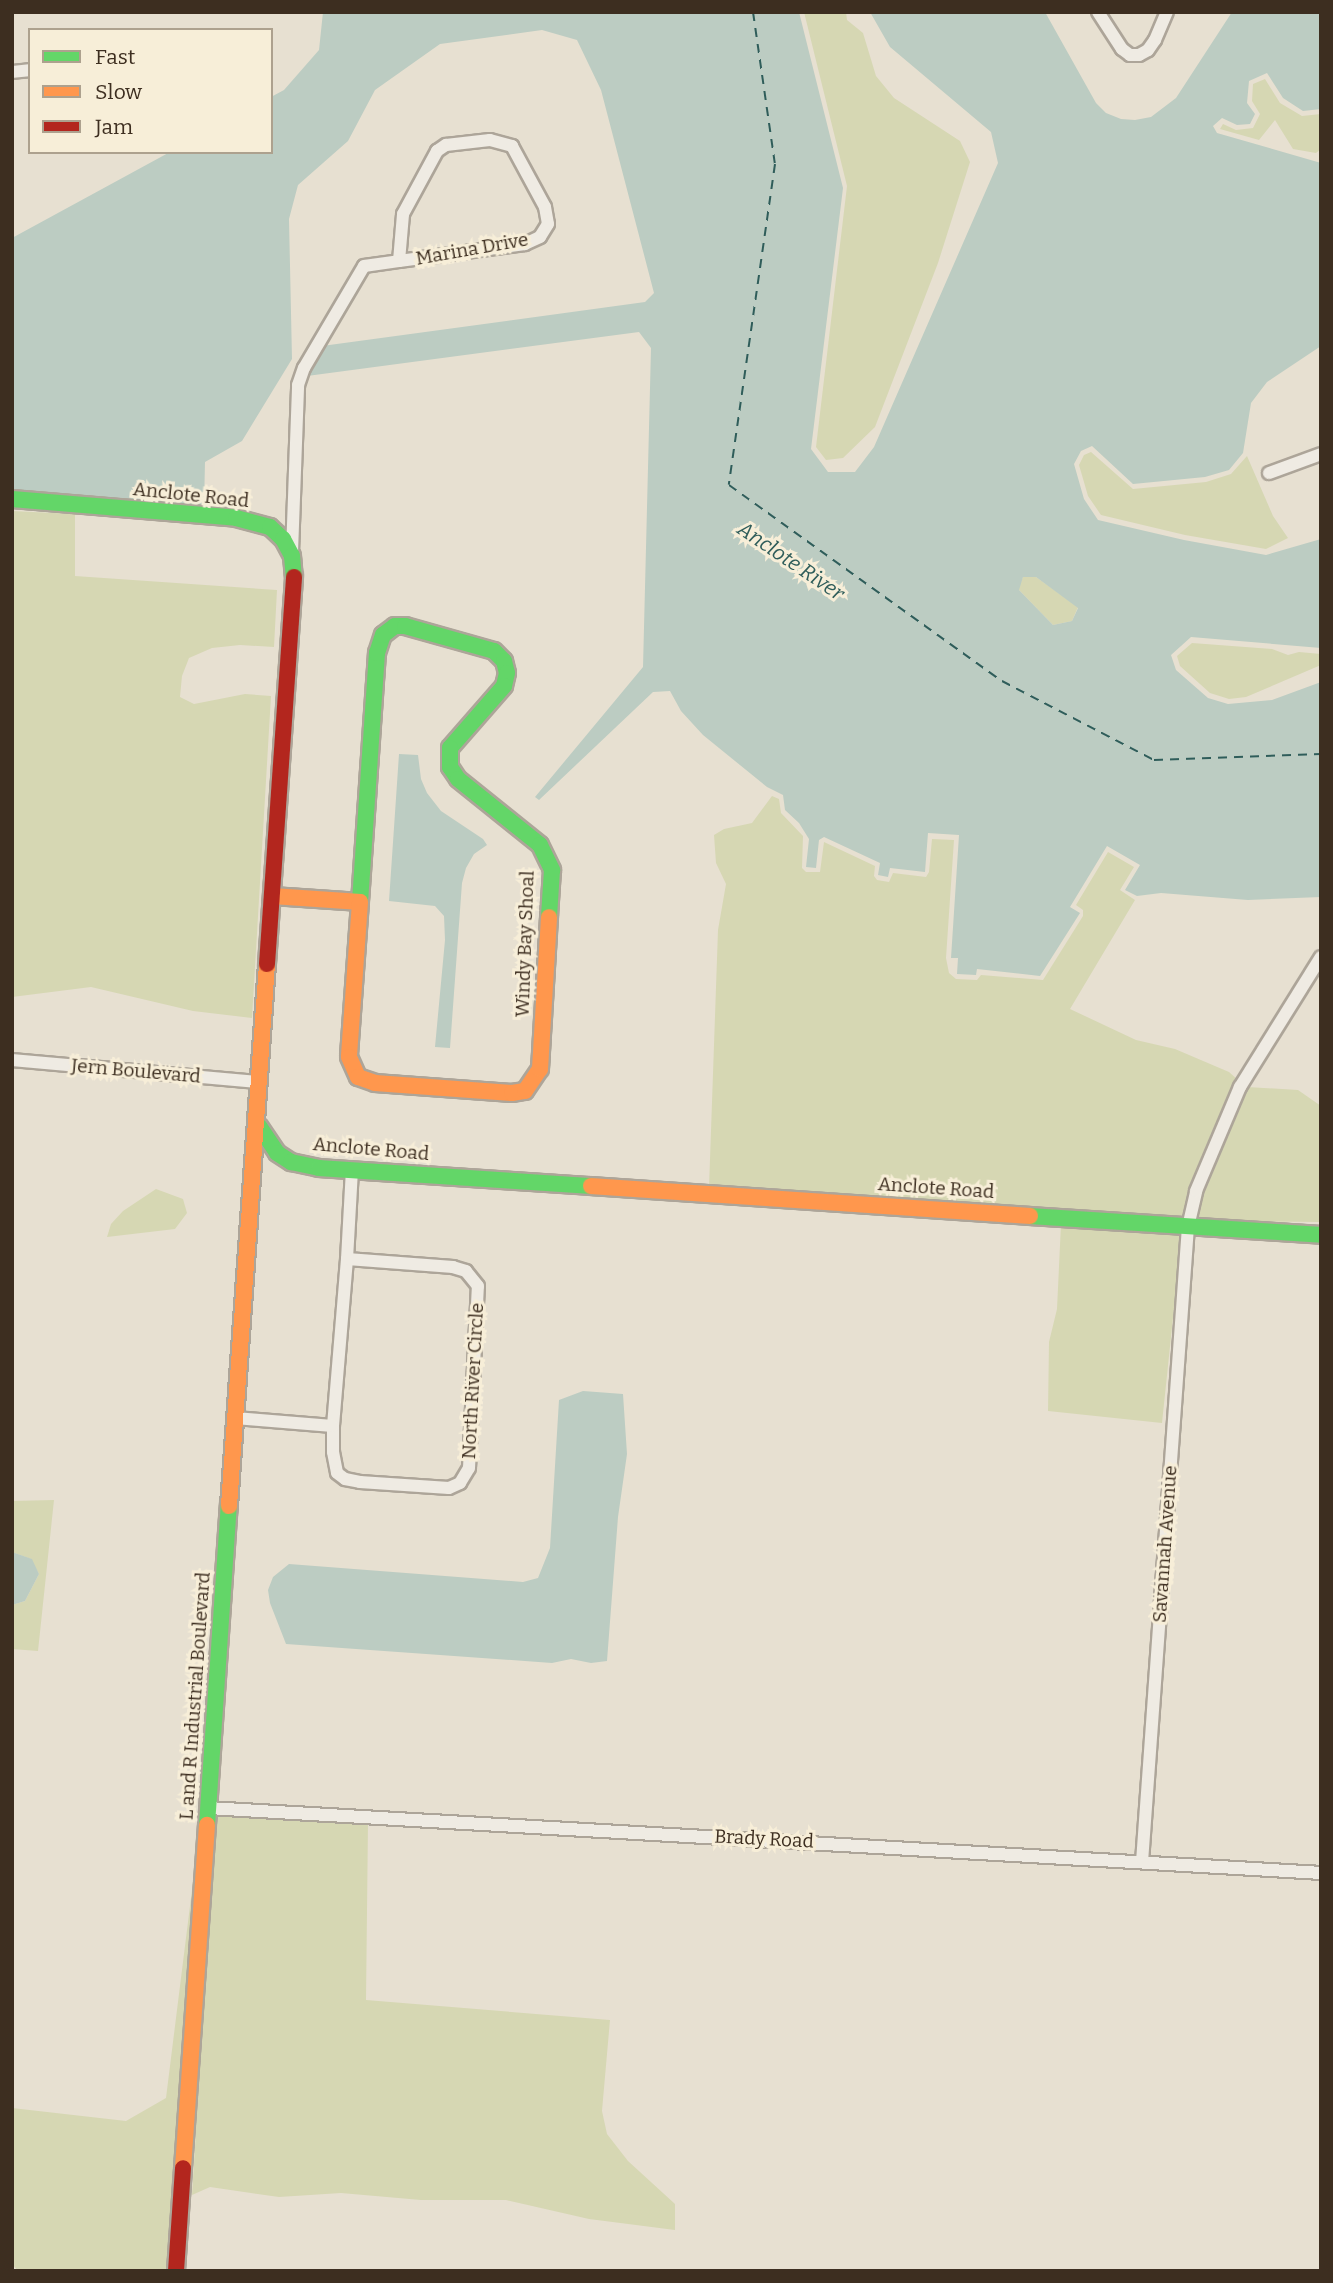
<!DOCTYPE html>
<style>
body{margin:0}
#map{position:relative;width:1333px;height:2283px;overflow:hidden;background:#e7e0d1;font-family:Bitter,serif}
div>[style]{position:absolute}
.green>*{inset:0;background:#d6d7b3}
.water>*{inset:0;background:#bcccc2}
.ferry>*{height:2px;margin-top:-1px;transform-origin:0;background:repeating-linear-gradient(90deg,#2f5d5a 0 9px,transparent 0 16px)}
.roads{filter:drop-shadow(2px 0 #ada599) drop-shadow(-2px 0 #ada599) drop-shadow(0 2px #ada599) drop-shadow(0 -2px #ada599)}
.street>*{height:12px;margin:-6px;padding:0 6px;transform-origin:6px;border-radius:6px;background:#efebe3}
.fast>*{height:16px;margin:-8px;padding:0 8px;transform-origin:8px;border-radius:8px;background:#63d668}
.slow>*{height:16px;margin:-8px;padding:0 8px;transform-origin:8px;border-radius:8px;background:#ff974d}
.jam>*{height:16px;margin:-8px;padding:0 8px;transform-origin:8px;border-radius:8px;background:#b3261e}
span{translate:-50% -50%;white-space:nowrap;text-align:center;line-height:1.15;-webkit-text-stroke:6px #f7eed8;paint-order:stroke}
.street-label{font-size:19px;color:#3d2e20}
.water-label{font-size:21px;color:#2f5d5a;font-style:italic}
.frame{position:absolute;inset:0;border:14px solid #3d2e20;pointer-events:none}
.legend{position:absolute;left:28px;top:28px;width:245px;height:126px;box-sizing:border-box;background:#f7eed8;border:2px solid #ada18e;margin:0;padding:9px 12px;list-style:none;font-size:21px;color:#3d2e20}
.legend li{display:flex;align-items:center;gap:14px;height:35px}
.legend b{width:35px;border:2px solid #ada18e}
</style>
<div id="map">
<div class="green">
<div style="clip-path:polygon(804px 12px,846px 12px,847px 20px,863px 33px,876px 76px,894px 98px,960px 141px,970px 162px,938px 263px,875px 427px,843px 458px,826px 460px,816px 447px,847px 186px)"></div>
<div style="clip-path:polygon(1265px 79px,1280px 103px,1302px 116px,1321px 114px,1321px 149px,1316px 153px,1293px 149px,1275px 120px,1259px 140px,1220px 129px,1223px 124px,1236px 130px,1253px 128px,1260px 114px,1252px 101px,1253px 84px)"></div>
<div style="clip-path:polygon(1091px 452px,1133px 489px,1206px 482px,1231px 474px,1247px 456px,1273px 516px,1288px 538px,1266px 549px,1185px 535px,1101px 515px,1088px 496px,1079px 465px,1084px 455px)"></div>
<div style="clip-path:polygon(12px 511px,75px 514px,75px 576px,277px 590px,274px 647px,240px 645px,212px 648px,189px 658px,182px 676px,180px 697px,194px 704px,245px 694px,271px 696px,252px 1018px,193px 1011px,91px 987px,12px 997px)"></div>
<div style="clip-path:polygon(1023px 577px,1036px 577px,1078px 607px,1072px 621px,1053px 625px,1018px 589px)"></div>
<div style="clip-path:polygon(1192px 643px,1272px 649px,1288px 655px,1299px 652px,1321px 654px,1321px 665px,1246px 697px,1229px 699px,1210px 693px,1180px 666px,1177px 656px)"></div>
<div style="clip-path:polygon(772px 796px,779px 799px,781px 813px,803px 836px,802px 868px,806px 872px,820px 872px,824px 842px,875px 866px,874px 876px,877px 880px,889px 882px,893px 873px,926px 877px,929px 872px,932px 839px,954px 840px,946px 958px,949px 973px,956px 979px,977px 980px,981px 975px,1043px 980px,1083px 916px,1083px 910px,1076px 905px,1108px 852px,1134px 867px,1120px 890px,1135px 900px,1070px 1009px,1136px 1040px,1175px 1049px,1229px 1072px,1238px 1080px,1184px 1220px,709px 1188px,718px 930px,726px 884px,716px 863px,714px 835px,724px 829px,752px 823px)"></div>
<div style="clip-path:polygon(1247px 1087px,1298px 1090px,1321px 1106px,1321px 1222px,1195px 1221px,1201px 1193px)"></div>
<div style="clip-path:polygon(156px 1189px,183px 1199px,187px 1213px,175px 1229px,107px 1237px,111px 1224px,123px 1211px)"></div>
<div style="clip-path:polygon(1061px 1224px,1182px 1232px,1162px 1423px,1048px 1411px,1049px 1342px,1057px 1309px)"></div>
<div style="clip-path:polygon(54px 1500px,38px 1651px,12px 1649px,12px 1605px,25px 1601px,39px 1574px,31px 1559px,12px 1552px,12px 1501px)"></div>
<div style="clip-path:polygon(202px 1810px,180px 2130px,167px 2271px,18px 2271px,12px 2264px,12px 2108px,126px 2121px,166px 2098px)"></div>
<div style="clip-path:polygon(213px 1814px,368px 1823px,366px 2000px,610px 2020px,602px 2111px,607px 2134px,628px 2161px,675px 2204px,675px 2230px,589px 2219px,506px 2200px,421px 2200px,341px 2193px,279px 2197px,210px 2187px,192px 2195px,196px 2131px,191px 2130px)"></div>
</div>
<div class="water">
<div style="clip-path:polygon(evenodd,323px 12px,799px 12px,843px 188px,811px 449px,828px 472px,855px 472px,874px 447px,998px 163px,991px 132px,890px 47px,870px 12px,1045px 12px,1096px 103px,1106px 113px,1121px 119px,1135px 120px,1151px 117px,1176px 98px,1232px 12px,1321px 12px,1321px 109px,1303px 111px,1283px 98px,1267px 73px,1249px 81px,1247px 103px,1255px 114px,1250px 124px,1237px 125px,1222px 118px,1213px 126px,1217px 133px,1321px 163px,1321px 346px,1267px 382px,1251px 403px,1243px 453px,1229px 470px,1205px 477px,1133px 484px,1092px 446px,1081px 451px,1074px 464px,1084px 499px,1098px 520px,1184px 540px,1266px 555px,1321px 539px,1321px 648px,1191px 637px,1171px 655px,1176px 670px,1208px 698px,1228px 704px,1272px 700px,1321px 682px,1321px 897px,1248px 900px,1161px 893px,1137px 896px,1125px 890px,1140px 865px,1107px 846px,1070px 907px,1080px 913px,1040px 976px,977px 969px,976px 975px,957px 974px,958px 958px,951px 958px,959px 835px,928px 833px,925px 872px,890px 868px,888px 877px,878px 875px,880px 863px,824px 837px,819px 840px,816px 868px,806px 867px,809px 839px,799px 823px,785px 810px,783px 795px,767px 787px,703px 735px,681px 711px,670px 691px,653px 692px,539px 800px,535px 797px,643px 667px,651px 348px,639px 332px,307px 376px,322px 346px,645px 302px,654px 293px,601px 90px,577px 40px,542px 30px,440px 44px,375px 90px,348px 141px,298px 185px,289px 219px,292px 359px,242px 441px,205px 462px,204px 506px,12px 491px,12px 238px,170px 152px,271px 152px,271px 97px,284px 90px,319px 50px,323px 12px,1023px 577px,1036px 577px,1078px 608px,1072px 621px,1053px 625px,1019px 590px,1023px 577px)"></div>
<div style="clip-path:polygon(399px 754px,418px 755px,421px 779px,427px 793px,441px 811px,483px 839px,487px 845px,474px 854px,466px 868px,462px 883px,450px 1048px,435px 1047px,445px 940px,444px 916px,435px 906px,389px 901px)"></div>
<div style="clip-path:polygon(583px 1391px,623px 1394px,627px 1454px,618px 1517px,607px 1661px,591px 1663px,571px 1659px,552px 1663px,286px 1644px,270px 1603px,268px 1590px,273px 1577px,289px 1564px,523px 1582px,538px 1578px,550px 1548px,559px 1400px)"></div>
<div style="clip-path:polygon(12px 1552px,32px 1559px,39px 1574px,25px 1601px,12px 1605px)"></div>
</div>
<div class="ferry">
<div style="left:753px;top:12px;width:154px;rotate:81.8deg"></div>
<div style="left:775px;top:164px;width:324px;rotate:98.2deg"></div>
<div style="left:729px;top:485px;width:336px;rotate:35.7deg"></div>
<div style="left:1002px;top:681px;width:171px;rotate:27.5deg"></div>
<div style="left:1154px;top:760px;width:167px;rotate:-2.1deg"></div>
</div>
<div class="roads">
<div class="street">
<div style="left:1098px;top:12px;width:44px;rotate:57deg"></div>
<div style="left:1122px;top:49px;width:10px;rotate:37deg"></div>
<div style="left:1130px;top:55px;width:9px"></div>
<div style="left:1139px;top:55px;width:10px;rotate:-29deg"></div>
<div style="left:1148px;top:50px;width:12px;rotate:-55deg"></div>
<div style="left:1155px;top:40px;width:30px;rotate:-67deg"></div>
<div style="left:12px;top:72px;width:18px;rotate:-6deg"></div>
<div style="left:490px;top:140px;width:23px;rotate:15deg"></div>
<div style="left:512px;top:146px;width:69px;rotate:61.6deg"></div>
<div style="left:545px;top:207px;width:17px;rotate:80deg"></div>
<div style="left:548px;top:224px;width:15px;rotate:122deg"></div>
<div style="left:540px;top:237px;width:17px;rotate:155deg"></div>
<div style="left:525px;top:244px;width:127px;rotate:172.3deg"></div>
<div style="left:399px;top:261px;width:47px;rotate:-85.1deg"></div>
<div style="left:403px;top:214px;width:72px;rotate:-61.6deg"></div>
<div style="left:437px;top:151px;width:11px;rotate:-34deg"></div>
<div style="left:446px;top:145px;width:44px;rotate:-6.5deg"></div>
<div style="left:1269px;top:473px;width:55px;rotate:-20.1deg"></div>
<div style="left:292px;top:552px;width:167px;rotate:-87.9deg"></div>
<div style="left:298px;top:385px;width:18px;rotate:-71deg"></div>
<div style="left:304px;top:368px;width:118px;rotate:-59.5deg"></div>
<div style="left:364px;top:266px;width:35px;rotate:-8deg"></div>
<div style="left:12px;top:1060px;width:249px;rotate:5.1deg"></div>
<div style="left:347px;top:1259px;width:168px;rotate:94.8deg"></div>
<div style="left:333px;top:1426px;width:26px;rotate:90deg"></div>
<div style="left:333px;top:1452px;width:21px;rotate:79deg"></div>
<div style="left:337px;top:1473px;width:10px;rotate:37deg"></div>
<div style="left:345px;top:1479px;width:15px;rotate:11deg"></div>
<div style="left:360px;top:1482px;width:89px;rotate:3.9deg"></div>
<div style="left:449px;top:1488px;width:12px;rotate:-24deg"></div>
<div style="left:460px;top:1483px;width:17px;rotate:-59deg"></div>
<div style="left:469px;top:1468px;width:182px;rotate:-87.2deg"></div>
<div style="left:478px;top:1286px;width:19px;rotate:-129deg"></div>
<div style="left:466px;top:1271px;width:14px;rotate:-163deg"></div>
<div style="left:453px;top:1267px;width:106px;rotate:-175.7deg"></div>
<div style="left:347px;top:1259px;width:89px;rotate:-86.8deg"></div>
<div style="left:235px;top:1418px;width:98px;rotate:4.7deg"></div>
<div style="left:208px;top:1808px;width:1115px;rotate:3.34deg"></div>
<div style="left:1142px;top:1862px;width:637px;rotate:-85.86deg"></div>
<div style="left:1188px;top:1227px;width:37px;rotate:-77deg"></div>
<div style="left:1196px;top:1191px;width:113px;rotate:-67.1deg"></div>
<div style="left:1240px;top:1087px;width:153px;rotate:-58.1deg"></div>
</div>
<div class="fast">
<div style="left:12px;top:499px;width:225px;rotate:4.8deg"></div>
<div style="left:236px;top:518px;width:35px;rotate:15deg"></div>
<div style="left:270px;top:527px;width:18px;rotate:43deg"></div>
<div style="left:283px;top:539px;width:19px;rotate:62deg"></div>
<div style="left:292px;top:556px;width:21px;rotate:85deg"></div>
<div style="left:360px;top:902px;width:250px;rotate:-86.1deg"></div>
<div style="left:377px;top:653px;width:19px;rotate:-72deg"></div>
<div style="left:383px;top:635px;width:15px;rotate:-37deg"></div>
<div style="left:395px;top:626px;width:10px"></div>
<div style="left:405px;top:626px;width:92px;rotate:15.7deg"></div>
<div style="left:494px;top:651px;width:14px;rotate:45deg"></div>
<div style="left:504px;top:661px;width:12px;rotate:76deg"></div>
<div style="left:507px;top:673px;width:13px;rotate:103deg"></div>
<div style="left:504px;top:686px;width:82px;rotate:131.1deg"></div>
<div style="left:450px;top:748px;width:19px;rotate:90deg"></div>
<div style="left:450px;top:767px;width:14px;rotate:56deg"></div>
<div style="left:458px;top:779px;width:105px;rotate:38.8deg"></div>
<div style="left:540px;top:845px;width:28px;rotate:64deg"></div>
<div style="left:552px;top:870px;width:47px;rotate:93.7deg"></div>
<div style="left:259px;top:1126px;width:32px;rotate:56deg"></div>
<div style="left:277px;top:1153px;width:17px;rotate:33deg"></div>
<div style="left:291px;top:1162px;width:29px;rotate:12deg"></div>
<div style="left:319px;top:1168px;width:273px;rotate:3.8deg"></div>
<div style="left:1030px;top:1216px;width:292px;rotate:3.7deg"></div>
<div style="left:207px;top:1825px;width:320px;rotate:-86.1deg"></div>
</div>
<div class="slow">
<div style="left:273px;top:896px;width:87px;rotate:3.9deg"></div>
<div style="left:360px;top:902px;width:155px;rotate:94.1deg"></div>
<div style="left:349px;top:1057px;width:22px;rotate:66deg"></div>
<div style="left:358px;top:1077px;width:18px;rotate:19deg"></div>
<div style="left:375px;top:1083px;width:137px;rotate:4.2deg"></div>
<div style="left:512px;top:1093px;width:13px;rotate:-9deg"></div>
<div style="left:525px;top:1091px;width:27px;rotate:-56deg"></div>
<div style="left:540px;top:1069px;width:152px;rotate:-86.6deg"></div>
<div style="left:591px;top:1186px;width:440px;rotate:3.9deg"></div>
<div style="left:229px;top:1506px;width:543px;rotate:-85.99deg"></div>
<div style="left:183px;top:2168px;width:344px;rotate:-86deg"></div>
</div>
<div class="jam">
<div style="left:267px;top:964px;width:388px;rotate:-86deg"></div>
<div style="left:176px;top:2271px;width:103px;rotate:-86.1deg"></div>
</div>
</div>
<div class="street-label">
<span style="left:472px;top:249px;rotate:-10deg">Marina Drive</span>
<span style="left:191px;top:495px;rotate:6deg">Anclote Road</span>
<span style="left:525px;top:944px;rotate:-88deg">Windy Bay Shoal</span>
<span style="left:136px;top:1071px;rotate:5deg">Jern Boulevard</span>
<span style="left:371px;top:1149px;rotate:5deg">Anclote Road</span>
<span style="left:936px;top:1188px;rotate:4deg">Anclote Road</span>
<span style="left:473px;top:1381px;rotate:-87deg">North River Circle</span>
<span style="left:1165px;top:1544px;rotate:-86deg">Savannah Avenue</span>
<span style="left:195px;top:1696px;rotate:-86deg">L and R Industrial Boulevard</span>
<span style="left:764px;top:1839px;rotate:3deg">Brady Road</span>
</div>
<div class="water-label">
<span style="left:791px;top:561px;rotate:34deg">Anclote River</span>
</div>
<div class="frame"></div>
<ul class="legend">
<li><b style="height:9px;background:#63d668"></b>Fast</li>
<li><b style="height:9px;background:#ff974d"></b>Slow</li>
<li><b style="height:9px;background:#b3261e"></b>Jam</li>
</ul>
</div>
